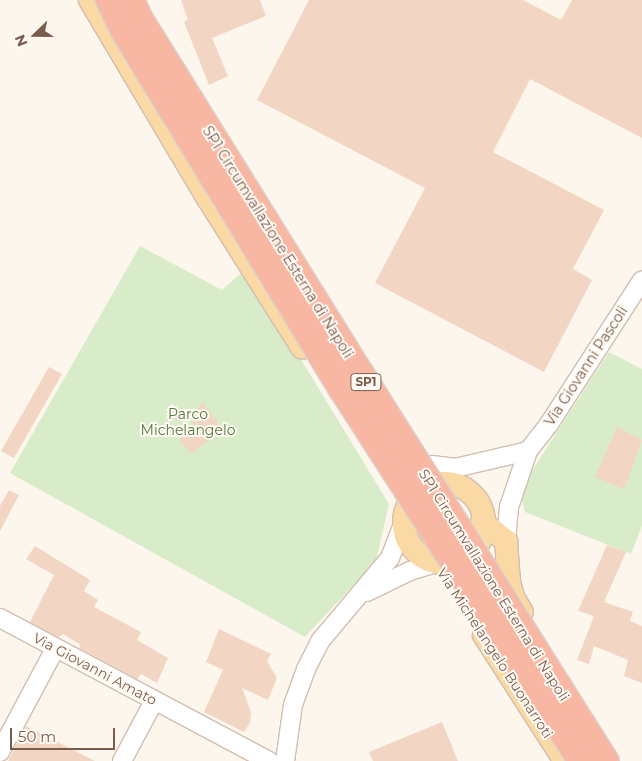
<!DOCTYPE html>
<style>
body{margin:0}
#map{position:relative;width:642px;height:761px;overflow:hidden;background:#fdf6ec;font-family:Montserrat,sans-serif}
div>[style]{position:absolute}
.green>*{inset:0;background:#d8ecc9}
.building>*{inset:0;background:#f3d5c3}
.roads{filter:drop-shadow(1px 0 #d1beb0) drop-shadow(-1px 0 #d1beb0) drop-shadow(0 1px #d1beb0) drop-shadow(0 -1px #d1beb0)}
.minor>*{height:18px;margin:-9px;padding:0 9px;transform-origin:9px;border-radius:9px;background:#fff}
.major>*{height:22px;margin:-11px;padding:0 11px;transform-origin:11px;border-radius:11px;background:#fbd9a5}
.major>.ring{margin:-11px;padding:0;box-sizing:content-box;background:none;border:22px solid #fbd9a5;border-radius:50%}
.bridges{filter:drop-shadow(1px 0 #dad1cd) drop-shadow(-1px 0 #dad1cd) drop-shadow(0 1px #dad1cd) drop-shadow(0 -1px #dad1cd)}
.highway-bridge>*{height:26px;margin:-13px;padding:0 13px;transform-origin:13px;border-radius:13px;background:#f7b7a3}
span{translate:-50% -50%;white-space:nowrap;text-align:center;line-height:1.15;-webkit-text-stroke:4px #fffaf3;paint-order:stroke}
.shield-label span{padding:1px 4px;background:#fffaf3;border:1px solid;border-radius:4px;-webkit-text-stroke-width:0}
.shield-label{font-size:12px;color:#7a5c4d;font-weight:700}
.street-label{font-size:14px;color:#7a5c4d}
.park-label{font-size:14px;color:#537a41}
.north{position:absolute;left:10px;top:10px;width:50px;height:50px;-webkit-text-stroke:4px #fffaf3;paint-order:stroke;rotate:248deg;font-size:14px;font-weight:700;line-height:20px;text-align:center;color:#7a5c4d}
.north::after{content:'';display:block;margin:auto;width:18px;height:22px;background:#7a5c4d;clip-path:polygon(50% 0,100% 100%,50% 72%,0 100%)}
.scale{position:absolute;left:10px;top:728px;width:105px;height:22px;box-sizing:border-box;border:2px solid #7a5c4d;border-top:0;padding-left:6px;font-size:15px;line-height:18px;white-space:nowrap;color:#7a5c4d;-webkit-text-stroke:4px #fffaf3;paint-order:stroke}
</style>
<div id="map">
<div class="green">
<div style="clip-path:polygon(140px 246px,222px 290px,246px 269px,389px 504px,376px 561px,305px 637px,10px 473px)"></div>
<div style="clip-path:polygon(609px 352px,642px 369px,642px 526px,631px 554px,525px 512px,522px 500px,531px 472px)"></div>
</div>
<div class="building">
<div style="clip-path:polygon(181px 0,260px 0,266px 16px,212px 38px,228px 76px,209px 85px,184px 22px,188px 20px)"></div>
<div style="clip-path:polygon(309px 0,523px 0,561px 20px,572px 0,642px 0,642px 138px,530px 79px,493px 152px,604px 210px,573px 269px,592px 280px,544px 372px,375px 283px,425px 188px,257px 100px)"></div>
<div style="clip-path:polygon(49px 367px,62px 374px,14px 458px,1px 451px)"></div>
<div style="clip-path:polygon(203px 403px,223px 429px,191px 454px,179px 440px,195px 427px,190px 415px)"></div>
<div style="clip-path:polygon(617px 427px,642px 440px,624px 489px,595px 477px)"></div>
<div style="clip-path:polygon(9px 490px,19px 495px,0 531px,0 506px)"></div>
<div style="clip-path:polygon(607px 545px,626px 552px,604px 602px,633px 612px,630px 621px,642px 626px,642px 683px,624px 676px,628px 660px,594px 646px,589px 664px,577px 660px,594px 616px,578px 611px)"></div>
<div style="clip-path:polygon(35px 546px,90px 580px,84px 591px,98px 600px,94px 607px,141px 632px,137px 640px,168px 658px,157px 683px,141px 674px,137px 679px,79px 648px,81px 645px,63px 634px,58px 637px,30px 622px,54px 575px,26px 559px)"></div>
<div style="clip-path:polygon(219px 629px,271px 654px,267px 661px,277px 678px,268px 700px,242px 688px,251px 712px,250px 723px,244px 732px,204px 712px,223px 670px,206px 662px)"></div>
<div style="clip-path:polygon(442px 722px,458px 761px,373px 761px,369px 752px)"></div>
<div style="clip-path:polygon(26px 726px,95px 761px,8px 761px)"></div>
</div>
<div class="roads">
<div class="minor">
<div style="left:432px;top:465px;width:23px;rotate:7deg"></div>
<div style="left:455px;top:468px;width:75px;rotate:-13.1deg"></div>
<div style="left:506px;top:541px;width:34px;rotate:-85deg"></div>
<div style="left:509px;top:507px;width:59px;rotate:-71.3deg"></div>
<div style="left:528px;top:451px;width:34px;rotate:-52deg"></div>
<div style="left:549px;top:424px;width:171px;rotate:-57.1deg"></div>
<div style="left:367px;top:592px;width:48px;rotate:-26deg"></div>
<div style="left:410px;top:571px;width:28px;rotate:-17deg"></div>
<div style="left:0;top:618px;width:305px;rotate:28deg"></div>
<div style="left:0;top:752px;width:117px;rotate:-61.9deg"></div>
<div style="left:122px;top:761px;width:68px;rotate:-61.9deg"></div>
<div style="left:285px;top:761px;width:57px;rotate:-81.9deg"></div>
<div style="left:293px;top:705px;width:38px;rotate:-70deg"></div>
<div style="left:306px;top:669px;width:33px;rotate:-63deg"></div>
<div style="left:321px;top:640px;width:107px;rotate:-49.9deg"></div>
<div style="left:390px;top:558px;width:36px;rotate:-69deg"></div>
</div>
<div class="major">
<div style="left:90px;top:0;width:229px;rotate:59.3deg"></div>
<div style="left:207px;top:197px;width:178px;rotate:57.7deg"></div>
<div class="ring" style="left:404px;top:483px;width:58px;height:58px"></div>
<div style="left:482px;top:522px;width:31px;rotate:38deg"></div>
<div style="left:506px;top:541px;width:41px;rotate:85.8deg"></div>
<div style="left:509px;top:582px;width:18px;rotate:74deg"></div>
<div style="left:514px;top:599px;width:15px;rotate:58deg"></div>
<div style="left:484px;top:635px;width:150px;rotate:57.3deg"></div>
</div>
</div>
<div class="bridges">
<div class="highway-bridge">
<div style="left:109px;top:0;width:34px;rotate:64deg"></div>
<div style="left:124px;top:31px;width:421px;rotate:58.7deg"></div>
<div style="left:343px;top:391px;width:440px;rotate:57.2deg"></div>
<div style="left:131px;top:0;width:23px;rotate:65deg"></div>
<div style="left:141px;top:21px;width:416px;rotate:58.1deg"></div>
<div style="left:361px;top:374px;width:458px;rotate:57.7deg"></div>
</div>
</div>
<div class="shield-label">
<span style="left:366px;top:382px">SP1</span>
</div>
<div class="street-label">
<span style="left:278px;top:242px;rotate:58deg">SP1 Circumvallazione Esterna di Napoli</span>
<span style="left:586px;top:366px;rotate:-57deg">Via Giovanni Pascoli</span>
<span style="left:494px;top:585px;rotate:58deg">SP1 Circumvallazione Esterna di Napoli</span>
<span style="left:495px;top:653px;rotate:57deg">Via Michelangelo Buonarroti</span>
<span style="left:95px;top:669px;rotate:28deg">Via Giovanni Amato</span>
</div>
<div class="park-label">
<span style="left:188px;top:422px">Parco<br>Michelangelo</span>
</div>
<div class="north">N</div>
<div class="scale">50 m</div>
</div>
